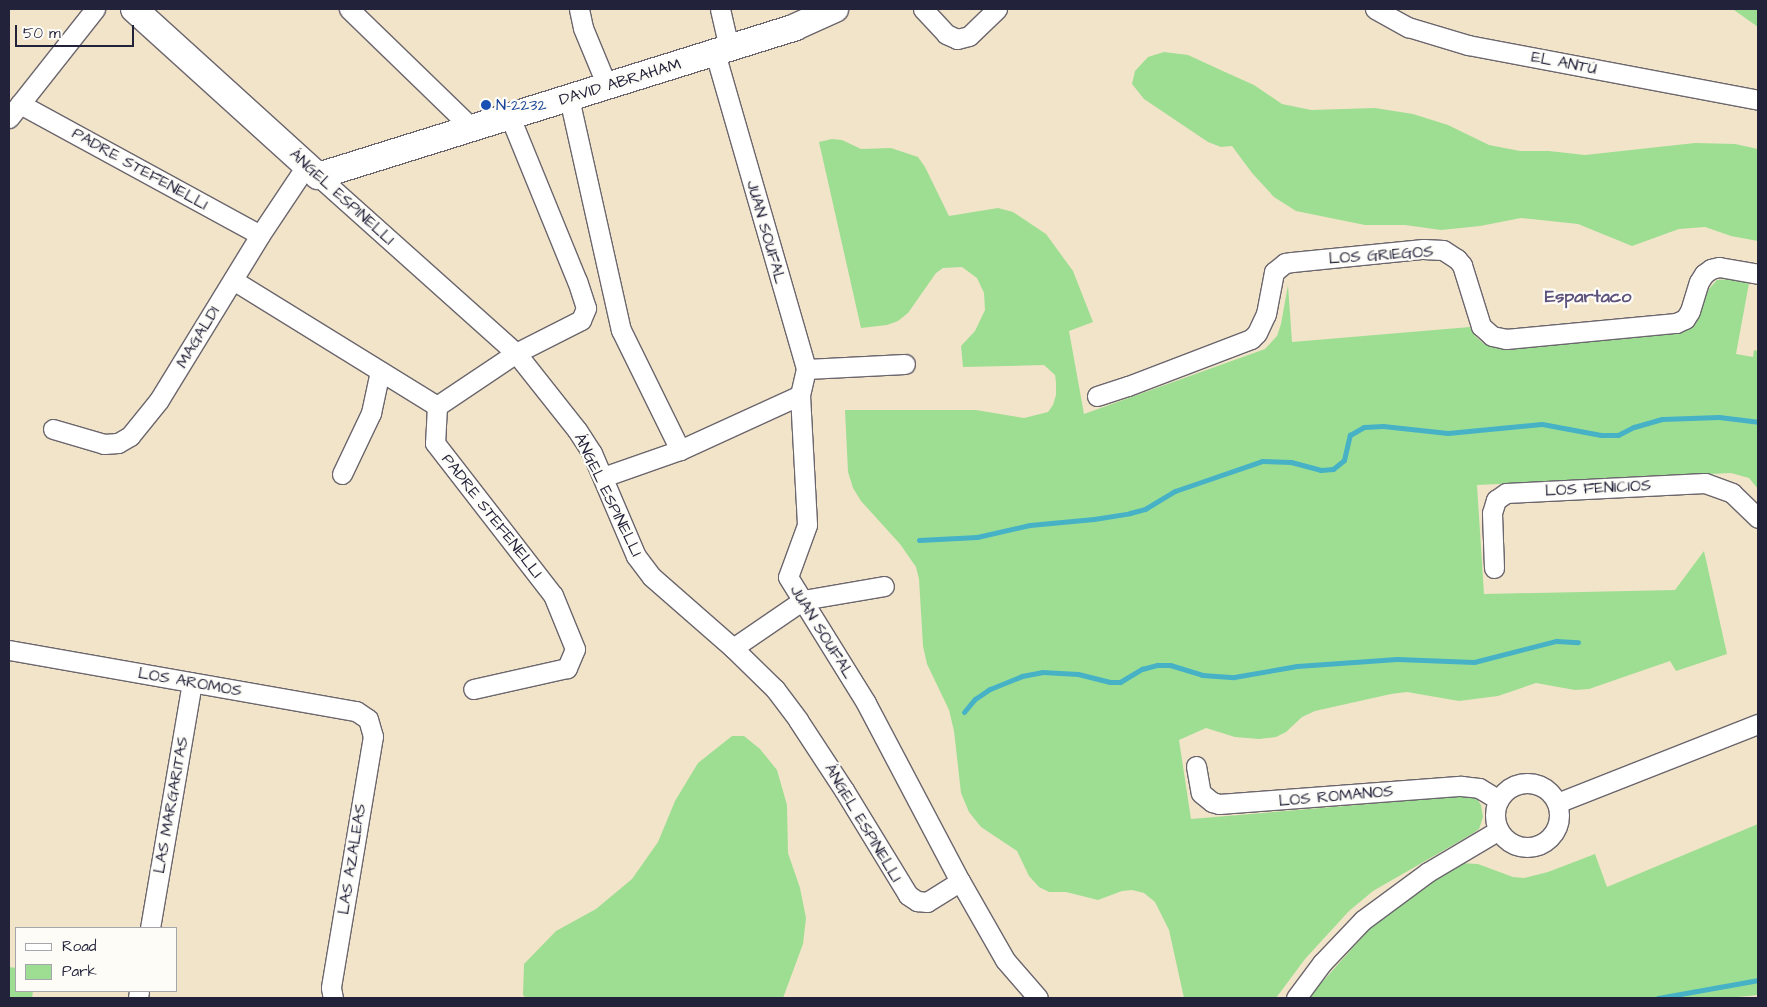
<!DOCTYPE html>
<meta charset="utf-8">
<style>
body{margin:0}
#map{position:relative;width:1767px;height:1007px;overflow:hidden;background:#f2e4c9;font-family:"Architects Daughter",sans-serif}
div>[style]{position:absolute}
.green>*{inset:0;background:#9ede93}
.stream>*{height:5px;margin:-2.5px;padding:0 2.5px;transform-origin:2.5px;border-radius:2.5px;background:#47b2c5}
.roads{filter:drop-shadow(1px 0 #6b666d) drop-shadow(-1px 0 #6b666d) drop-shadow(0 1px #6b666d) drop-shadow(0 -1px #6b666d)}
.minor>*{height:19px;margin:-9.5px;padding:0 9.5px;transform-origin:9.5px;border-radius:9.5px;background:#fff}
.minor>.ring{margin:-9.5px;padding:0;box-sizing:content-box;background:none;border:19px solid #fff;border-radius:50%}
.secondary>*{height:26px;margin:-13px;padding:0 13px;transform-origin:13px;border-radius:13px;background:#fff}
.dots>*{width:14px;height:14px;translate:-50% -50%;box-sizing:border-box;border:2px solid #fdfcf7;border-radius:50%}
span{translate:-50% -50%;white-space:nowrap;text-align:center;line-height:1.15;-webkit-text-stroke:4.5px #fdfcf7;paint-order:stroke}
.street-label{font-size:16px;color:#22223b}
.transit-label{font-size:16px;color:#164399}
.left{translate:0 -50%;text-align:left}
.neighbourhood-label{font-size:18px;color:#5c527c;font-weight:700}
.frame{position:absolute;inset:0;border:10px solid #22223b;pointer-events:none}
.legend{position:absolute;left:15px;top:927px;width:162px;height:65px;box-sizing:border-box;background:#fdfcf7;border:1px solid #a5a5ac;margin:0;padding:6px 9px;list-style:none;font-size:15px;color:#22223b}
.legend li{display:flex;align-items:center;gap:10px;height:25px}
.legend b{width:25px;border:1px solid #a5a5ac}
.scale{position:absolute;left:15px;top:25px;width:119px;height:22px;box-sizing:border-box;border:2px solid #22223b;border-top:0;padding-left:6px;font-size:15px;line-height:18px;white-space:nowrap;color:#22223b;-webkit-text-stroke:4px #fdfcf7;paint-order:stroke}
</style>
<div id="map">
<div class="green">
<div style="clip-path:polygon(1732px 9px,1758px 9px,1758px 27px,1734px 10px)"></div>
<div style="clip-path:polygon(1164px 52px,1188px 55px,1225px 72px,1254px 85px,1282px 104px,1311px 110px,1375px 108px,1413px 114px,1448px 125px,1489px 145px,1520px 151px,1549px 151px,1585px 155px,1695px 143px,1735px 144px,1758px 149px,1758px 241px,1731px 236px,1705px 227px,1679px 229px,1632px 246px,1578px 224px,1521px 218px,1480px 226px,1441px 230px,1405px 225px,1365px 225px,1296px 211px,1274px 197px,1252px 173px,1232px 146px,1221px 147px,1208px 142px,1144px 99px,1132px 84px,1135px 71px,1148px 57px)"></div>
<div style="clip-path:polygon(832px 139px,842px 140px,861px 149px,891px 148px,918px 157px,925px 167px,949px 216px,998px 208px,1013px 212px,1046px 234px,1073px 271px,1093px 322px,1069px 331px,1084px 414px,1265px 349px,1277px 336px,1281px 324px,1288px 285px,1292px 342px,1470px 327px,1475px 336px,1483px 343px,1491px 347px,1508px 348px,1677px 332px,1693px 324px,1698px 317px,1708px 290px,1717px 280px,1730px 279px,1749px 283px,1736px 354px,1753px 357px,1754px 350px,1758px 351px,1758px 489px,1749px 478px,1731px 473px,1477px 485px,1484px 594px,1675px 590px,1704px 551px,1727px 654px,1676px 671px,1670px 661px,1589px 689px,1575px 690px,1536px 683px,1498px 696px,1459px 701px,1407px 692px,1391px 694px,1315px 711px,1302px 717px,1286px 732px,1276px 737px,1259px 739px,1235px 737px,1206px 728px,1179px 740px,1191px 819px,1464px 796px,1477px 799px,1481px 805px,1483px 817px,1479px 829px,1472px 834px,1373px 891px,1349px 911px,1305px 959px,1276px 998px,1184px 998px,1169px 930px,1155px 902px,1144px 893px,1132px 890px,1122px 891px,1098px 900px,1066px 892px,1049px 892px,1039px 887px,1029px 876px,1017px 851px,981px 827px,969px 812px,961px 793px,954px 731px,949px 710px,927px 664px,923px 646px,919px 579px,916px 567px,900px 544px,861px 501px,853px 488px,848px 472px,845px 410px,976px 410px,1024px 418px,1048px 412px,1053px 405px,1056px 395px,1056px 382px,1055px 375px,1044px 365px,963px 367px,961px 346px,975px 331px,985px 310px,984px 293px,977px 278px,962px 267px,943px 268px,936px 273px,908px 313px,898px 321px,887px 325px,861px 328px,819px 142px)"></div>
<div style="clip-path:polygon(732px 736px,744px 736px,760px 749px,777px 770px,787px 805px,788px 853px,800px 888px,806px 918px,803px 944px,783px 998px,526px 998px,523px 995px,524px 964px,556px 931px,596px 909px,632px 879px,658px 842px,675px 801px,698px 763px)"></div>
<div style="clip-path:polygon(1758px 824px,1758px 995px,1727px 998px,1308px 998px,1373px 925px,1392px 908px,1452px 867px,1461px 863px,1478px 864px,1513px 877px,1524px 878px,1548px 872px,1595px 854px,1607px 887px)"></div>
<div style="clip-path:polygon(9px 967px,16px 968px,16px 991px,33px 991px,32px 998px,9px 998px)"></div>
</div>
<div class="stream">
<div style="left:919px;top:540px;width:58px;rotate:-3deg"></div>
<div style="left:977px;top:537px;width:54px;rotate:-12.8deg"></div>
<div style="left:1030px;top:525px;width:64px;rotate:-5.4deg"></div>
<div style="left:1094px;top:519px;width:36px;rotate:-9deg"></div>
<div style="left:1130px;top:513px;width:16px;rotate:-15deg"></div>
<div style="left:1145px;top:509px;width:35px;rotate:-31deg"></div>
<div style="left:1175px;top:491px;width:92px;rotate:-19deg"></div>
<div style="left:1262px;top:461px;width:29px;rotate:2deg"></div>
<div style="left:1291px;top:462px;width:31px;rotate:15deg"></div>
<div style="left:1321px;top:470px;width:12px;rotate:-5deg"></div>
<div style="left:1333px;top:469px;width:14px;rotate:-39deg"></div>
<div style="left:1344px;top:460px;width:26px;rotate:-77deg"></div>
<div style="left:1350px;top:435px;width:16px;rotate:-30deg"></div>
<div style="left:1364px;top:427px;width:19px;rotate:-3deg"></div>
<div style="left:1383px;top:426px;width:65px;rotate:6.1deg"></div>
<div style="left:1448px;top:433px;width:94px;rotate:-5.5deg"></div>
<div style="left:1542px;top:424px;width:60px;rotate:10.6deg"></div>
<div style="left:1601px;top:435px;width:17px"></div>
<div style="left:1618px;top:435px;width:18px;rotate:-27deg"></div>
<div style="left:1634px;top:427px;width:29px;rotate:-16deg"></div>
<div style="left:1662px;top:419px;width:57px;rotate:-2deg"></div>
<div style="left:1719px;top:417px;width:39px;rotate:7deg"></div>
<div style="left:964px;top:712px;width:17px;rotate:-50deg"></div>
<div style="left:975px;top:699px;width:18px;rotate:-34deg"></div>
<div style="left:990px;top:689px;width:35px;rotate:-22deg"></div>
<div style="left:1022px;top:676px;width:20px;rotate:-11deg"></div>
<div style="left:1042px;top:672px;width:36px;rotate:3deg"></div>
<div style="left:1078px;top:674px;width:33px;rotate:14deg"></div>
<div style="left:1110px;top:682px;width:10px"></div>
<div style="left:1120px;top:682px;width:26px;rotate:-31deg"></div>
<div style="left:1142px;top:669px;width:16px;rotate:-15deg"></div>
<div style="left:1157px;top:665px;width:13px"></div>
<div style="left:1170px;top:665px;width:34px;rotate:17deg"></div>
<div style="left:1202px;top:675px;width:32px;rotate:4deg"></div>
<div style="left:1234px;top:677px;width:64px;rotate:-9.9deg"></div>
<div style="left:1297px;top:666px;width:100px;rotate:-4deg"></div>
<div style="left:1397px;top:659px;width:77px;rotate:2.2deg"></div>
<div style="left:1474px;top:662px;width:85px;rotate:-14.4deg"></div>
<div style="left:1556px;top:641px;width:22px;rotate:3deg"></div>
<div style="left:1658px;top:998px;width:102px;rotate:-10.2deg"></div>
</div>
<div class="roads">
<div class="minor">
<div style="left:349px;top:9px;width:171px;rotate:44.1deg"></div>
<div style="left:579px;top:9px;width:19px;rotate:78deg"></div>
<div style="left:583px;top:28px;width:63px;rotate:67.5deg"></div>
<div style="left:720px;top:9px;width:40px;rotate:77deg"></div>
<div style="left:923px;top:9px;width:34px;rotate:47deg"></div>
<div style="left:946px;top:34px;width:12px;rotate:24deg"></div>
<div style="left:957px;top:39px;width:12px;rotate:-14deg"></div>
<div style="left:969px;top:36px;width:39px;rotate:-44deg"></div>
<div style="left:1375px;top:9px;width:38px;rotate:29deg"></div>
<div style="left:1408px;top:27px;width:63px;rotate:16.7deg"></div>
<div style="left:1468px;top:45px;width:295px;rotate:10.7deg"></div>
<div style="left:715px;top:53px;width:329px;rotate:73.9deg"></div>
<div style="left:806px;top:369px;width:27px;rotate:103deg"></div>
<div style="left:800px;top:395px;width:130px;rotate:86.9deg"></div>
<div style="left:807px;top:525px;width:55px;rotate:110.1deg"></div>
<div style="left:788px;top:577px;width:148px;rotate:58.2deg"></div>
<div style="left:866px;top:703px;width:201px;rotate:62.2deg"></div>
<div style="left:960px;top:881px;width:91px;rotate:60.3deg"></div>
<div style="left:1005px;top:960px;width:50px;rotate:49deg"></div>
<div style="left:569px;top:98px;width:238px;rotate:77.4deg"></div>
<div style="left:621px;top:330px;width:134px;rotate:63.8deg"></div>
<div style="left:680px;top:450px;width:132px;rotate:-24.6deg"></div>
<div style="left:20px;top:104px;width:273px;rotate:28.6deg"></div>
<div style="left:9px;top:118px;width:139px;rotate:-51.7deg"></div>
<div style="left:318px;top:176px;width:266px;rotate:41.8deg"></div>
<div style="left:516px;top:353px;width:98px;rotate:51.6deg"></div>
<div style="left:577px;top:430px;width:27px;rotate:57deg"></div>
<div style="left:592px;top:453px;width:112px;rotate:66.9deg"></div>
<div style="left:636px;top:556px;width:26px;rotate:53deg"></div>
<div style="left:652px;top:577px;width:108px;rotate:41.2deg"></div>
<div style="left:733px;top:648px;width:59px;rotate:44.3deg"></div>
<div style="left:775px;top:689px;width:39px;rotate:53deg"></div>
<div style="left:798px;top:720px;width:84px;rotate:56.7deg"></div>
<div style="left:844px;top:790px;width:123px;rotate:58.6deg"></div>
<div style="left:908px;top:895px;width:11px;rotate:34deg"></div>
<div style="left:917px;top:901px;width:10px;rotate:6deg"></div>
<div style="left:927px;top:902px;width:39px;rotate:-32deg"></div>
<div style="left:233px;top:280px;width:240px;rotate:31.7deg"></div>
<div style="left:437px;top:406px;width:37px;rotate:93deg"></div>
<div style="left:435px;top:443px;width:192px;rotate:52.2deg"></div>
<div style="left:553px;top:595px;width:58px;rotate:67.8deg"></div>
<div style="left:575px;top:649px;width:21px;rotate:113deg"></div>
<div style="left:567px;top:668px;width:96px;rotate:167.4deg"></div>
<div style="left:806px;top:369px;width:99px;rotate:-2.9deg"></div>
<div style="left:1097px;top:396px;width:33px;rotate:-18deg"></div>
<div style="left:1128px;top:386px;width:132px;rotate:-20.9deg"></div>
<div style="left:1251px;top:339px;width:8px;rotate:-45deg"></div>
<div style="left:1257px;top:333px;width:21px;rotate:-65deg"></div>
<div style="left:1266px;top:314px;width:43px;rotate:-79.2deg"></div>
<div style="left:1274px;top:272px;width:14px;rotate:-39deg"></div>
<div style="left:1285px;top:263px;width:7px;rotate:-8deg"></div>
<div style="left:1292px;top:262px;width:132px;rotate:-5.7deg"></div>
<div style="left:1423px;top:249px;width:20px;rotate:3deg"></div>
<div style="left:1443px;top:250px;width:17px;rotate:33deg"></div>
<div style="left:1457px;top:259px;width:8px;rotate:50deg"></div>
<div style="left:1462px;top:265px;width:64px;rotate:72.7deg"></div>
<div style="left:1481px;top:326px;width:15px;rotate:42deg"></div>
<div style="left:1492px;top:336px;width:14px;rotate:12deg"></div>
<div style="left:1506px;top:339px;width:171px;rotate:-5.4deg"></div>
<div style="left:1676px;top:323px;width:10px;rotate:-24deg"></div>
<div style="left:1685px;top:319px;width:9px;rotate:-58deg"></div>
<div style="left:1690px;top:311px;width:30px;rotate:-73deg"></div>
<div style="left:1699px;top:282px;width:9px;rotate:-58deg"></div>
<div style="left:1704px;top:274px;width:9px;rotate:-36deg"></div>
<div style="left:1711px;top:269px;width:8px;rotate:-14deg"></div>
<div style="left:1719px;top:267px;width:40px;rotate:10deg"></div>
<div style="left:437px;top:406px;width:95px;rotate:-33.9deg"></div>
<div style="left:516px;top:353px;width:73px;rotate:-26.9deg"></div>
<div style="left:581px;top:320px;width:13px;rotate:-67deg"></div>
<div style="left:586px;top:308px;width:28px;rotate:-108deg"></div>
<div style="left:577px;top:281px;width:177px;rotate:-112.2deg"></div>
<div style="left:53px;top:429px;width:53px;rotate:16.4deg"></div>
<div style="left:104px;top:444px;width:14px;rotate:-4deg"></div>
<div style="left:118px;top:443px;width:14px;rotate:-30deg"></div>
<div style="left:130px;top:436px;width:46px;rotate:-51.1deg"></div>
<div style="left:159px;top:400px;width:193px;rotate:-58.5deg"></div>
<div style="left:260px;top:235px;width:83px;rotate:-56.3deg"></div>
<div style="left:342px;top:474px;width:68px;rotate:-64.6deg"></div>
<div style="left:371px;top:413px;width:43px;rotate:-77.9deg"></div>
<div style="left:603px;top:477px;width:82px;rotate:-19.3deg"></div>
<div style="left:1494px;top:568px;width:55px;rotate:-92.1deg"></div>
<div style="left:1492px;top:513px;width:14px;rotate:-73deg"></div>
<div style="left:1496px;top:500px;width:12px;rotate:-35deg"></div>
<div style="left:1506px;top:493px;width:199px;rotate:-2.9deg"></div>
<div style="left:1705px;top:483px;width:29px;rotate:20deg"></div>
<div style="left:1732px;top:493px;width:36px;rotate:44deg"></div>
<div style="left:733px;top:648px;width:85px;rotate:-34.4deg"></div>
<div style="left:803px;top:600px;width:82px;rotate:-9.8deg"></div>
<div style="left:9px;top:650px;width:352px;rotate:10deg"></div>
<div style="left:356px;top:711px;width:14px;rotate:34deg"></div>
<div style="left:368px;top:719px;width:18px;rotate:74deg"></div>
<div style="left:373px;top:736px;width:255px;rotate:99.5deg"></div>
<div style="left:331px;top:988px;width:10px;rotate:79deg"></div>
<div style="left:1196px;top:766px;width:27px;rotate:80deg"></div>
<div style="left:1201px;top:793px;width:14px;rotate:39deg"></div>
<div style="left:1212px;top:802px;width:7px;rotate:16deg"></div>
<div style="left:1219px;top:804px;width:243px;rotate:-4.3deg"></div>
<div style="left:1461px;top:786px;width:18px;rotate:6deg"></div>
<div style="left:1479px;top:788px;width:23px;rotate:31deg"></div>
<div class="ring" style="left:1495px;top:783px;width:45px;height:45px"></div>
<div style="left:1557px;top:803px;width:216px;rotate:-21.5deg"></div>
<div style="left:150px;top:928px;width:249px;rotate:-80.3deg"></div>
<div style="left:138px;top:998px;width:7px;rotate:-82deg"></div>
<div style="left:1296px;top:998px;width:44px;rotate:-53.4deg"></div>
<div style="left:1322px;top:963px;width:59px;rotate:-46.4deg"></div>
<div style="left:1363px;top:920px;width:81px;rotate:-36.4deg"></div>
<div style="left:1428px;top:872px;width:82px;rotate:-30.6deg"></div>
</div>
<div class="secondary">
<div style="left:134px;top:9px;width:248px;rotate:42.2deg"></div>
<div style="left:318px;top:176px;width:500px;rotate:-17.3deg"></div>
<div style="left:795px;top:27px;width:44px;rotate:-24.2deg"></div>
</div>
</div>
<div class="dots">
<div style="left:486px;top:105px;background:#1a4fb4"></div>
</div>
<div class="street-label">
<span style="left:1564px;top:63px;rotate:11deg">EL ANTÚ</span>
<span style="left:620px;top:82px;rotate:-17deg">DAVID ABRAHAM</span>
<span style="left:140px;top:169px;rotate:29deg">PADRE STEFENELLI</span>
<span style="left:342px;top:197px;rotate:42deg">ÁNGEL ESPINELLI</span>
<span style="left:766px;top:232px;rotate:74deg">JUAN SOUFAL</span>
<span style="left:1381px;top:255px;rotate:-4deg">LOS GRIEGOS</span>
<span style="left:198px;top:337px;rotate:-59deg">MAGALDI</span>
<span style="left:1598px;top:488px;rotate:-3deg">LOS FENICIOS</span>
<span style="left:608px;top:495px;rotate:64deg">ÁNGEL ESPINELLI</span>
<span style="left:492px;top:516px;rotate:52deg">PADRE STEFENELLI</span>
<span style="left:822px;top:632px;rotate:58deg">JUAN SOUFAL</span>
<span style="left:190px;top:682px;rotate:10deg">LOS AROMOS</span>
<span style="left:1336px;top:796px;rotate:-5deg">LOS ROMANOS</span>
<span style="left:171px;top:805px;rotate:-80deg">LAS MARGARITAS</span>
<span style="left:863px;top:823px;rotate:59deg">ÁNGEL ESPINELLI</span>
<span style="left:352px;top:859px;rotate:-81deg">LAS AZALEAS</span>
</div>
<div class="transit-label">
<span class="left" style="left:496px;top:105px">N-2232</span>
</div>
<div class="neighbourhood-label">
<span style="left:1588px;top:297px">Espartaco</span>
</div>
<div class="frame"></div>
<ul class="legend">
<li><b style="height:6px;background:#fff"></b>Road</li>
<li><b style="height:14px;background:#9ede93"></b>Park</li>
</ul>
<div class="scale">50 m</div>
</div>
